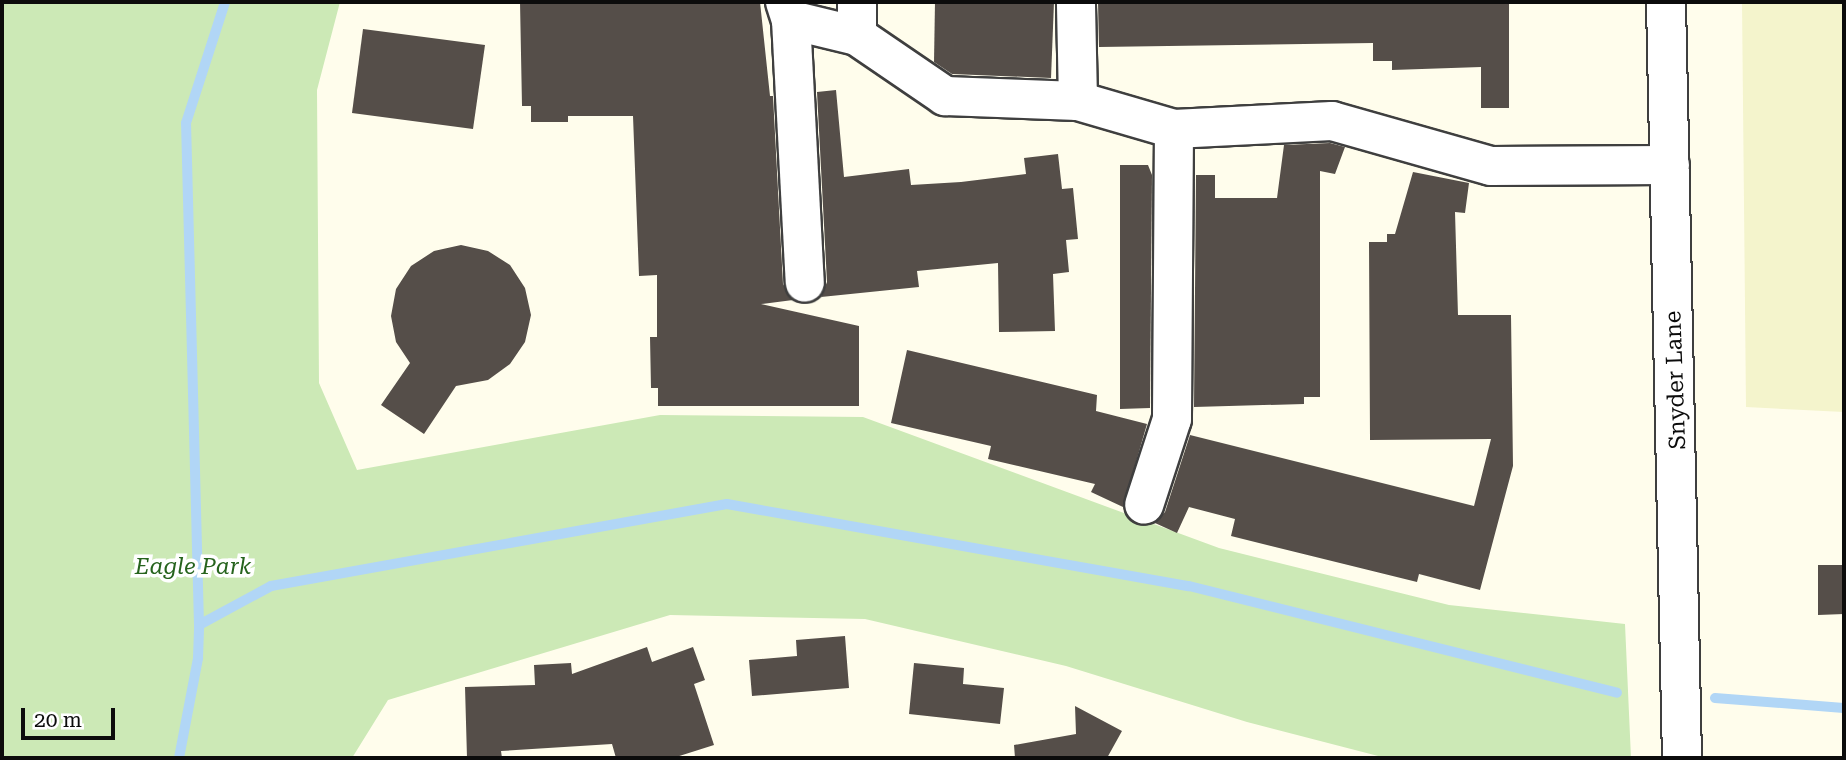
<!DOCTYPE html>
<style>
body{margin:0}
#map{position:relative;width:1846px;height:760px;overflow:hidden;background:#fffdec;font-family:"Roboto Serif",serif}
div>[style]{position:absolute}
.farmland>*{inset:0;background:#f4f4cc}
.green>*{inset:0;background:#cce9b6}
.stream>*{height:10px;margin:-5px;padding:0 5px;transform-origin:5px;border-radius:5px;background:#b1d6f6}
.building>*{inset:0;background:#554e49}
.roads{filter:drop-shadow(2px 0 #3f3f3f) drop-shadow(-2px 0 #3f3f3f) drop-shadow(0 2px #3f3f3f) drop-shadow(0 -2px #3f3f3f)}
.minor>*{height:38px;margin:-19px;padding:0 19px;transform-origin:19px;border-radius:19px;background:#fff}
span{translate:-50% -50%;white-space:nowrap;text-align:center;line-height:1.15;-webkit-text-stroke:7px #fff;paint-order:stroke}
.street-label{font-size:23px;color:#0c0c0c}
.park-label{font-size:23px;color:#26631d;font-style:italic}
.frame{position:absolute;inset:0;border:4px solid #0c0c0c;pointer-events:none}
.scale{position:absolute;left:21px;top:708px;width:94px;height:32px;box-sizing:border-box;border:4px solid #0c0c0c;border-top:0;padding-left:9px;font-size:21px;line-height:24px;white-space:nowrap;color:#0c0c0c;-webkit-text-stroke:5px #fff;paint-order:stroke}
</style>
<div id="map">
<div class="farmland">
<div style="clip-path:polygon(1742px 2px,1844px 2px,1844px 412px,1746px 407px)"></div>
</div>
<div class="green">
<div style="clip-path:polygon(2px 2px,340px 2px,317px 90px,319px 383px,357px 470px,660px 415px,863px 417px,1219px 548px,1449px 605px,1625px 624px,1631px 758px,1382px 757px,1247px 722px,1066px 666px,865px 619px,670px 615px,388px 700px,352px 758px,2px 758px)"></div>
</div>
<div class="stream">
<div style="left:199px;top:625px;width:82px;rotate:-28.4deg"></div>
<div style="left:271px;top:586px;width:463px;rotate:-10.2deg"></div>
<div style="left:727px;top:504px;width:469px;rotate:10.1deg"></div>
<div style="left:1189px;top:586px;width:441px;rotate:14deg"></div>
<div style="left:1715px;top:698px;width:129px;rotate:4.4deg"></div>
<div style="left:179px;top:758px;width:102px;rotate:-79.2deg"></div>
<div style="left:198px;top:658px;width:33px;rotate:-88deg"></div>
<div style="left:199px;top:625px;width:502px;rotate:-91.48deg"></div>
<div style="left:186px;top:123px;width:127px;rotate:-72.1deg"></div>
</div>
<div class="building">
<div style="clip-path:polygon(520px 2px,760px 2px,770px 96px,773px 96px,783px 284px,793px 300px,761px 304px,859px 326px,859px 406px,658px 406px,658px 388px,651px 388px,650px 337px,657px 337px,657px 275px,639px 276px,633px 116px,568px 116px,568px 122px,531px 122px,531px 106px,522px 106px)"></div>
<div style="clip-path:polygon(935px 2px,1054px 2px,1051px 78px,952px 74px,934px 62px)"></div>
<div style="clip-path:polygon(1098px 2px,1509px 2px,1509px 108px,1481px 108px,1481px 67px,1392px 70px,1392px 61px,1373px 61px,1373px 43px,1099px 47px)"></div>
<div style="clip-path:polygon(363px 29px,485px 45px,473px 129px,352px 113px)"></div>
<div style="clip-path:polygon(836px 90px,844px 177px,909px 169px,911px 185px,961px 182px,1026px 174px,1024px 158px,1058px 154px,1062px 189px,1073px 188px,1078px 239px,1066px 240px,1069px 272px,1053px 274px,1055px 331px,999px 332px,998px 263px,917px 271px,919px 287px,821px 297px,827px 282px,817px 92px)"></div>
<div style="clip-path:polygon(1330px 143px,1345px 147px,1335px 174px,1320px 171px,1320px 397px,1304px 397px,1304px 404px,1194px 407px,1196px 175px,1215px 175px,1215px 198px,1277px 198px,1284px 145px)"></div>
<div style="clip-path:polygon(1120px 165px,1148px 165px,1152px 175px,1150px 408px,1120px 409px)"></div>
<div style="clip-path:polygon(1413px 172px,1469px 183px,1465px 213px,1455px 212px,1458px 315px,1511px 315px,1513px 466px,1480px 590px,1419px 574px,1417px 582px,1231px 536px,1235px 519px,1189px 507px,1177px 533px,1155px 523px,1165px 512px,1190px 435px,1474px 506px,1491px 439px,1370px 440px,1369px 242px,1387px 242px,1387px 234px,1395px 234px)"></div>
<div style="clip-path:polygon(461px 245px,488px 251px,510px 265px,525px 288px,531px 315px,525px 342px,510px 364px,488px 380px,456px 386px,424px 434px,381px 405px,410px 363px,396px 342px,391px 316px,396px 289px,411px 266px,434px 251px)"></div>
<div style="clip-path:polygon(907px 350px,1097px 395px,1096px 411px,1147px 424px,1123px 507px,1091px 492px,1095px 484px,988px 459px,991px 446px,891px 423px)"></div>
<div style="clip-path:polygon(1818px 565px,1844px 565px,1844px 614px,1818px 615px)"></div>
<div style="clip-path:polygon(845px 636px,849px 688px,752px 696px,749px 660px,797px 656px,796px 640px)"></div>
<div style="clip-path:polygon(647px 647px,652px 662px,693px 647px,705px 680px,694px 684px,714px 745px,673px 758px,616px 758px,612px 744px,501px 751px,502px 758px,467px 758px,465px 687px,535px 685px,534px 665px,571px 663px,572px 674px)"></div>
<div style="clip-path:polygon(914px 663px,964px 668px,963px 684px,1004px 688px,1000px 724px,909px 714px)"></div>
<div style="clip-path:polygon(1075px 706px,1122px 731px,1107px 758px,1015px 758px,1014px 745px,1076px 734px)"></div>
</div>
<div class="roads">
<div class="minor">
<div style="left:785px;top:2px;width:19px;rotate:72deg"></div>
<div style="left:791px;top:20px;width:68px;rotate:13.6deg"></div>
<div style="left:857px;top:36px;width:34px;rotate:-90deg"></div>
<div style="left:1666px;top:2px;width:756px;rotate:88.79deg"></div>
<div style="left:791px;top:20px;width:263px;rotate:87deg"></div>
<div style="left:857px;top:36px;width:107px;rotate:34.3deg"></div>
<div style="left:945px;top:96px;width:133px;rotate:2.2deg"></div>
<div style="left:1078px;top:101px;width:99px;rotate:-91.2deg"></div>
<div style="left:1078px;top:101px;width:100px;rotate:16.3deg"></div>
<div style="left:1174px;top:129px;width:290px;rotate:90.4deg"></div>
<div style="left:1172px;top:419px;width:90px;rotate:108deg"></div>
<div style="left:1174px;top:129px;width:158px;rotate:-2.9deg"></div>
<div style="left:1332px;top:121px;width:165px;rotate:15.8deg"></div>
<div style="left:1491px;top:166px;width:179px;rotate:-0.3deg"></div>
</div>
</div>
<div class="street-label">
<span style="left:1676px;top:380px;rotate:-92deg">Snyder Lane</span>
</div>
<div class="park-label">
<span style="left:193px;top:567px">Eagle Park</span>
</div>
<div class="frame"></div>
<div class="scale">20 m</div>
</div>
